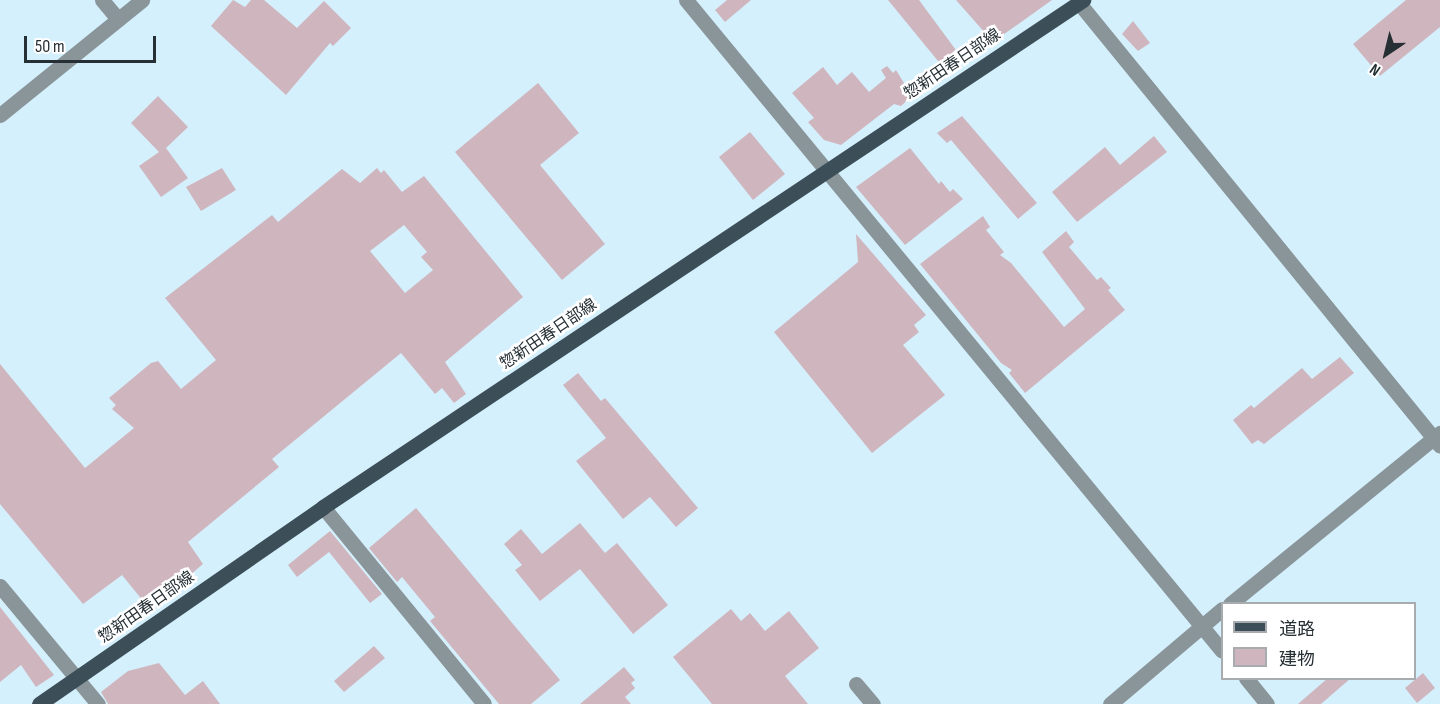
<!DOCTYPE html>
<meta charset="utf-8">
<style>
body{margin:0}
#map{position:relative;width:1440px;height:704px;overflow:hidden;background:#d5f0fd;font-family:"Sofia Sans Condensed","Noto Sans JP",sans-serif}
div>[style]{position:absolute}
.building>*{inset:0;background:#cfb5be}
.minor>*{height:15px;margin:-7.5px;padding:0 7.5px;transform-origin:7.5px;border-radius:7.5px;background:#8a959a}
.major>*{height:15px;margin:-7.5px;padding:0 7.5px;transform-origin:7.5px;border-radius:7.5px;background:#3c4f58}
span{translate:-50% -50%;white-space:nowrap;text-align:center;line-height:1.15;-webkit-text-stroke:5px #fff;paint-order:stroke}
.street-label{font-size:16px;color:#252f34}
.legend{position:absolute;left:1221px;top:602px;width:195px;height:78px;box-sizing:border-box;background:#fff;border:2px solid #a8acae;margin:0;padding:8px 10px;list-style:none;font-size:18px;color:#252f34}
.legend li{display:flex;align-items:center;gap:12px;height:30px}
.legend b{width:30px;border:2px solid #a8acae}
.north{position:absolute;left:1356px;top:24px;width:60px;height:60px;-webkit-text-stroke:4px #fff;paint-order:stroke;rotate:215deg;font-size:16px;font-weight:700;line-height:24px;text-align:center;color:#252f34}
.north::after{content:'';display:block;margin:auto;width:21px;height:27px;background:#252f34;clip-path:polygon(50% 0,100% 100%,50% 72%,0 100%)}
.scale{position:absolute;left:24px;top:36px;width:132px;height:27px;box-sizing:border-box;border:3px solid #252f34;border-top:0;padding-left:8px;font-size:18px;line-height:21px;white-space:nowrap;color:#252f34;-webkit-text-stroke:4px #fff;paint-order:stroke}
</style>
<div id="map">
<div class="building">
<div style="clip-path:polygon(233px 0,245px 7px,251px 0,264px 0,297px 28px,324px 1px,351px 28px,333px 46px,330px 43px,286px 95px,211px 26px)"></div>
<div style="clip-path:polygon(727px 0,751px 0,725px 22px,715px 10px)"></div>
<div style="clip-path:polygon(888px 0,919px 0,964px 61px,947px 72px)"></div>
<div style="clip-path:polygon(956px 0,1052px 0,993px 42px)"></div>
<div style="clip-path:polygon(1406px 0,1440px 0,1440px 27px,1380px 76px,1353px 44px)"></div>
<div style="clip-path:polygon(1133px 21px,1150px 43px,1138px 51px,1122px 34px)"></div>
<div style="clip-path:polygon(887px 66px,893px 73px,896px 70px,912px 96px,901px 106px,894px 104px,841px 145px,824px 140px,808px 122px,814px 118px,792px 93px,823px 67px,837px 85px,852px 72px,869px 92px,886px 78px,881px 70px)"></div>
<div style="clip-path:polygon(538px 83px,579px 133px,540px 165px,605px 244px,562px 280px,455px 152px)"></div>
<div style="clip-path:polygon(158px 96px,188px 127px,166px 148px,188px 178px,161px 197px,139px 166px,159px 152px,131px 123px)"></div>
<div style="clip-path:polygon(962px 116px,1037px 203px,1018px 219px,951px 140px,947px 143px,937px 133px)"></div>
<div style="clip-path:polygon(750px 132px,785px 174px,753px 200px,719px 157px)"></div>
<div style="clip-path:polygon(1154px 136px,1167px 152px,1077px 222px,1052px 192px,1105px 147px,1120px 165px)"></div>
<div style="clip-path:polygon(910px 148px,939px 184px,941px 181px,950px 192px,953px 189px,963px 199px,905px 245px,856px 187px)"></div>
<div style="clip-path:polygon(222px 168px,236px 190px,201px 211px,186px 187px)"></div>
<div style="clip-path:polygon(evenodd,377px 168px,381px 173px,384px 170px,402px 192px,424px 176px,523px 297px,445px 362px,466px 394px,454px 403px,442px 388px,435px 394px,401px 353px,272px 459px,279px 467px,188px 542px,203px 564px,190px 575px,187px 571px,148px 607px,122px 575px,83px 604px,0 504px,0 364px,85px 468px,134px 428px,112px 409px,116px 405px,109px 398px,151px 363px,158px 361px,181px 389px,216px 360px,165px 298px,272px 215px,278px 222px,342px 169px,360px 183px,377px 168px,404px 225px,427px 252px,421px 257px,433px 270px,405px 293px,370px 251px,404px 225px)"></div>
<div style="clip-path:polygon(983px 216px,990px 227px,986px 230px,1004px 252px,1000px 255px,1011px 263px,1064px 327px,1085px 309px,1042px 252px,1066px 231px,1074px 242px,1069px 247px,1097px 280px,1101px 277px,1111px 288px,1108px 290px,1125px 310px,1025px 393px,1009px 373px,1012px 370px,1001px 363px,920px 264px)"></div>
<div style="clip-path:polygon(856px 234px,926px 315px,914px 325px,919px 332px,903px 345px,945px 395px,872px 453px,774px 332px,858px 262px)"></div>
<div style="clip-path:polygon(1340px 357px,1354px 373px,1264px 444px,1258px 440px,1252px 444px,1233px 420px,1251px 405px,1254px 408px,1302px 368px,1312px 379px)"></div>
<div style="clip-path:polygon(578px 373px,601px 401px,605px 398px,698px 508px,676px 527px,650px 497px,623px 519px,576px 461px,606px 438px,563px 385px)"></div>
<div style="clip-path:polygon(416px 508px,560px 680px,531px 704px,499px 704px,430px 621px,435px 617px,402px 577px,397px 582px,369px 548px)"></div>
<div style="clip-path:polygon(580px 523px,605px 553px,617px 543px,668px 605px,633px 634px,580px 569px,540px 601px,515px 570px,522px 565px,504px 544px,521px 529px,542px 554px)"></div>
<div style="clip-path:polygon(330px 531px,382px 594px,370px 603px,329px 552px,297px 577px,288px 565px)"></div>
<div style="clip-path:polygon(0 607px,54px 675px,36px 687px,21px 665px,0 682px)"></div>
<div style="clip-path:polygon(731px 609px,741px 621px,750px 613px,765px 631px,789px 611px,819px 648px,785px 676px,808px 704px,712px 704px,673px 657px)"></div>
<div style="clip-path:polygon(374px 646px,385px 658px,344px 692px,334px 681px)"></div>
<div style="clip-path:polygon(159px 663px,185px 695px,203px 681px,220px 704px,108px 704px,101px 692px,128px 671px)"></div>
<div style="clip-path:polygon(624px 667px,635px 680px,631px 683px,635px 688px,625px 697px,631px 704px,580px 704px)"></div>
<div style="clip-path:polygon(1423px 673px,1435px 688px,1417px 703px,1405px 688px)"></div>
<div style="clip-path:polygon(1328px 678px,1351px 678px,1321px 704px,1298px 704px)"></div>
</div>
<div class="minor">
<div style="left:102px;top:0;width:25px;rotate:50deg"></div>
<div style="left:686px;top:0;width:843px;rotate:50.53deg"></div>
<div style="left:1079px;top:3px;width:571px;rotate:50.82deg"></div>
<div style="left:0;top:115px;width:183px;rotate:-39deg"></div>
<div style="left:323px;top:507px;width:254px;rotate:50.7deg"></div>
<div style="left:0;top:586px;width:153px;rotate:50.3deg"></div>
<div style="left:1230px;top:604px;width:271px;rotate:-39.2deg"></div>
<div style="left:1246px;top:678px;width:33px;rotate:51deg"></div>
<div style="left:856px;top:684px;width:26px;rotate:50deg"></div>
<div style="left:1110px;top:704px;width:147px;rotate:-40.3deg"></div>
</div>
<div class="major">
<div style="left:39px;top:704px;width:346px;rotate:-34.7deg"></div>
<div style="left:323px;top:507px;width:914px;rotate:-33.71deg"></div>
</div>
<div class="street-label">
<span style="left:953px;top:65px;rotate:-34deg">惣新田春日部線</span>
<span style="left:549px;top:335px;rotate:-34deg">惣新田春日部線</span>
<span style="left:147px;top:608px;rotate:-35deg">惣新田春日部線</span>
</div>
<ul class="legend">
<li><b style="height:8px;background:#3c4f58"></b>道路</li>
<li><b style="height:16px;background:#cfb5be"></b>建物</li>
</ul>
<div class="north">N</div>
<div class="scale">50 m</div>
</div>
